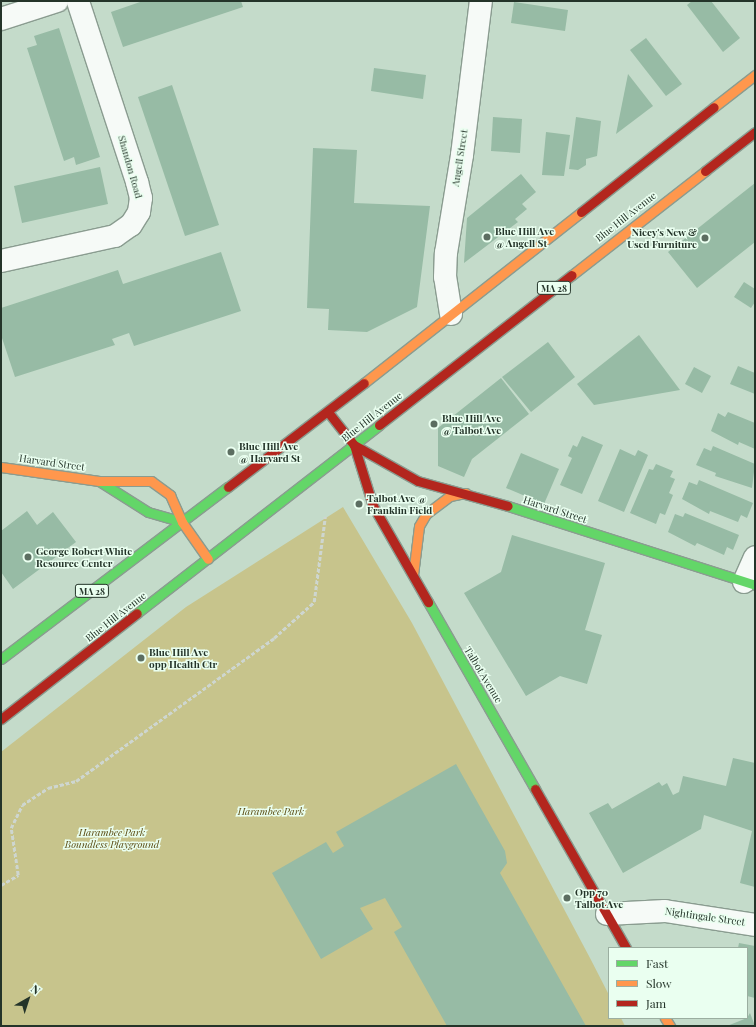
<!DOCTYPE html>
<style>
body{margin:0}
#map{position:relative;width:756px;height:1027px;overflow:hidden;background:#c4dbca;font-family:"Playfair Display",serif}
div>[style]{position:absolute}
.green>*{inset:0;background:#c7c48c}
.building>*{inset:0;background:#97bba5}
.path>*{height:2.5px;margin-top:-1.25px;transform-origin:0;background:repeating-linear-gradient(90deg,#ced6d0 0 4px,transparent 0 6px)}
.roads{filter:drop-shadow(1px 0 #8a9c90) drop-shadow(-1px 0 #8a9c90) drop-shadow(0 1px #8a9c90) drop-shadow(0 -1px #8a9c90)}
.street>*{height:22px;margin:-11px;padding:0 11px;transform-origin:11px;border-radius:11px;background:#f6faf7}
.fast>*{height:9px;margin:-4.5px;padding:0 4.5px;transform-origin:4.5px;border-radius:4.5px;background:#63d668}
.slow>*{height:9px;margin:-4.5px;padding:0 4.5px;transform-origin:4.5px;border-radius:4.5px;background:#ff974d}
.jam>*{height:9px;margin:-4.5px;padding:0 4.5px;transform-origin:4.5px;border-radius:4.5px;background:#b3261e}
.dots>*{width:11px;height:11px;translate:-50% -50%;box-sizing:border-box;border:2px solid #eafff0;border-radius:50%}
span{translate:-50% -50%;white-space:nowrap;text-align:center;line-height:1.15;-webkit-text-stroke:3px #eafff0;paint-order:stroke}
.shield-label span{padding:1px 3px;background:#eafff0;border:1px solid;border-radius:3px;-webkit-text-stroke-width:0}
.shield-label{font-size:9px;color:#243429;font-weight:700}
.street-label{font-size:10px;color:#243429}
.poi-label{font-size:10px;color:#243429;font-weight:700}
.left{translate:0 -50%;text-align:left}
.right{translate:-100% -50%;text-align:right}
.park-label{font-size:10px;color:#5b4c13;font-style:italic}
.frame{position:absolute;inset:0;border:2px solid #243429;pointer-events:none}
.legend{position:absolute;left:608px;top:947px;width:140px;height:72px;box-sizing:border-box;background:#eafff0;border:1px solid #9baea0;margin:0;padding:5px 7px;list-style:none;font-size:12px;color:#243429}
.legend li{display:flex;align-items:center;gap:8px;height:20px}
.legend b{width:20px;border:1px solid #9baea0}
.north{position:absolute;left:8px;top:979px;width:40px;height:40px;-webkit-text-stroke:3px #eafff0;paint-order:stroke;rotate:39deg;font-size:11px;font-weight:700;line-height:16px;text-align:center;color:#243429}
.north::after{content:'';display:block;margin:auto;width:14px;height:18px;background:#243429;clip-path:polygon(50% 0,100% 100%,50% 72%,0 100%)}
</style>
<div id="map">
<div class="green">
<div style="clip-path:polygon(343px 507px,412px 623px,590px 958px,609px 995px,609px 1018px,621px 1018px,625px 1026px,1px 1026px,1px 752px,186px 607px)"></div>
</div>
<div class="building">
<div style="clip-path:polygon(143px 1px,241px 1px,243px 7px,123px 47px,111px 12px)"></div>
<div style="clip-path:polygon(692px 1px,711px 1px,740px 38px,723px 52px,687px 5px)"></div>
<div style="clip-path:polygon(514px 2px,568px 10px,565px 31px,511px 23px)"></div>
<div style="clip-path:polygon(59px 28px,100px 157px,76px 165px,74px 157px,64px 161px,27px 48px,37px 45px,34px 36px)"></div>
<div style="clip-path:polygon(646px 38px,682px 84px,666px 96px,630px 50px)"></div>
<div style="clip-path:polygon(374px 68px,426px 75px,423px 99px,371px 91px)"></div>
<div style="clip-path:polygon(628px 74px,653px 106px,616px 134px)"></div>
<div style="clip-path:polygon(172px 85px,219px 225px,185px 236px,138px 97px)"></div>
<div style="clip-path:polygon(493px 117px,522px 119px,520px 153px,491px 151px)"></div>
<div style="clip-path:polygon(576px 117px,601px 121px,597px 156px,586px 159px,586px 165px,578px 170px,569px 169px)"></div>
<div style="clip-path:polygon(546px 132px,570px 135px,564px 176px,542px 175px)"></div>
<div style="clip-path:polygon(313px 148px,357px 150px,354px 203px,430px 206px,417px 307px,367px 332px,328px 330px,329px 309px,307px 308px)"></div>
<div style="clip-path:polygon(100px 167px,108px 204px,22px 223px,14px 186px)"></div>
<div style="clip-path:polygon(521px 174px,536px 192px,522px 204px,527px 209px,515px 219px,518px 222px,464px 263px,467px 218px)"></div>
<div style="clip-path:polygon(755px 183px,755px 242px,697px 288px,668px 252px)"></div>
<div style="clip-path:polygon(221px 252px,241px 311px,134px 346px,129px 333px,112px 339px,115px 345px,15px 377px,1px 335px,1px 308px,118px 270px,123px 284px)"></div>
<div style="clip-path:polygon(744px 282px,755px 289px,755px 302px,751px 308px,734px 297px)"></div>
<div style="clip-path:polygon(639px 335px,680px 390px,594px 405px,577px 384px)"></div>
<div style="clip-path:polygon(548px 342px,575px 377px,531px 412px,502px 377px)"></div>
<div style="clip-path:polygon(738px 366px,755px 373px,755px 394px,730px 384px)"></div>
<div style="clip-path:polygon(694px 367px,711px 376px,702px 393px,685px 384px)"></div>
<div style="clip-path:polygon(501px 378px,529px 414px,472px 459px,464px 477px,438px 466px,438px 428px)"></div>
<div style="clip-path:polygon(728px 412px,755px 423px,755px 449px,739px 442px,738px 445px,711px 431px,718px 413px,725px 417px)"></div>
<div style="clip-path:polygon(582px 436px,603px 445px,582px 494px,560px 485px,572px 458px,568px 456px,573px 445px,577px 447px)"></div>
<div style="clip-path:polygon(713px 446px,755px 464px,752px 488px,715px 476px,716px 473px,696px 465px,704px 448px,711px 451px)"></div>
<div style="clip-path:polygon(620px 449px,635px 456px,638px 450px,648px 455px,624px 512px,598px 501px)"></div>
<div style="clip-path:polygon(521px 453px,559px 469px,544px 504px,506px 488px)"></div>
<div style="clip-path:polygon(656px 464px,673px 471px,670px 477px,675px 479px,669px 493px,673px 495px,665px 515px,660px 513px,656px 524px,630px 513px,649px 469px,653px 470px)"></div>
<div style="clip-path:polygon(699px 480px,753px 503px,747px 518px,741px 515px,738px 522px,710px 511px,709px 514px,682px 499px,689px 482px,697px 485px)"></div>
<div style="clip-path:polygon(27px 511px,37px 525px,53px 512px,76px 542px,13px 589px,1px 572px,1px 531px)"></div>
<div style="clip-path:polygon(685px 513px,739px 535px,733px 550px,727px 547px,724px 555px,697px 543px,695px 546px,668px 532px,675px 514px,683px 517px)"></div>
<div style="clip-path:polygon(512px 535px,605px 563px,585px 630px,602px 635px,587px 684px,560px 676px,526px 696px,464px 593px,501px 572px)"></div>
<div style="clip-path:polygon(733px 758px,755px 763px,755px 887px,740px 883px,752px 831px,704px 815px,701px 829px,623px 873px,589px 813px,608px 803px,612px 809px,659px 782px,662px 786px,667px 783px,673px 795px,679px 792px,683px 776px,726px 786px)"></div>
<div style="clip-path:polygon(456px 764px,505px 851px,507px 863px,500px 873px,586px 1026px,447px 1026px,394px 932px,402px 927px,385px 898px,360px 908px,373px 929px,321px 959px,272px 873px,326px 842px,333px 853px,344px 846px,336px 832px)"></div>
<div style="clip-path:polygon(739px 943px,755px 946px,755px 998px,747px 996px,747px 948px,738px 948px)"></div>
<div style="clip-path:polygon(750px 1013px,755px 1026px,727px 1026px,747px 1018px)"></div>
</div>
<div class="path">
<div style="left:1px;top:885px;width:20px;rotate:-30deg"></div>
<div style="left:18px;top:875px;width:48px;rotate:-98.5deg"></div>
<div style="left:11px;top:828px;width:25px;rotate:-64deg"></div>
<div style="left:22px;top:805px;width:31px;rotate:-33deg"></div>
<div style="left:48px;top:788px;width:29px;rotate:-14deg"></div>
<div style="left:76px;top:781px;width:244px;rotate:-35.8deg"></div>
<div style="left:274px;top:638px;width:54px;rotate:-42deg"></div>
<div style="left:314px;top:602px;width:86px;rotate:-82.6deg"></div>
</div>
<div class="roads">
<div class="street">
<div style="left:1px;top:19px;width:59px;rotate:-17.8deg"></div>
<div style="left:1px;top:261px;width:117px;rotate:-12.4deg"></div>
<div style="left:115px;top:236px;width:19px;rotate:-35deg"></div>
<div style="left:131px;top:225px;width:15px;rotate:-58deg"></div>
<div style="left:139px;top:212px;width:14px;rotate:-82deg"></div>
<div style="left:141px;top:198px;width:16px;rotate:-104deg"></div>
<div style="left:137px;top:182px;width:190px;rotate:-108.1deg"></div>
<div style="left:451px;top:314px;width:37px;rotate:-99deg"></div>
<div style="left:445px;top:277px;width:24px;rotate:-88deg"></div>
<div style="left:446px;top:253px;width:99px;rotate:-80.7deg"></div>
<div style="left:462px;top:155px;width:155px;rotate:-83deg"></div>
<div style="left:744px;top:582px;width:27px;rotate:-66deg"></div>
<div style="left:607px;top:914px;width:58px;rotate:-3deg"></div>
<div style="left:665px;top:911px;width:91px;rotate:8.8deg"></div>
</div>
<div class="fast">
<div style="left:99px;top:481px;width:58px;rotate:32.3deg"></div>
<div style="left:148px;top:512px;width:35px;rotate:16deg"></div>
<div style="left:508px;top:506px;width:259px;rotate:17.7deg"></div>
<div style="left:428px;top:602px;width:215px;rotate:60.2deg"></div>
<div style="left:137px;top:613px;width:306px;rotate:-37.8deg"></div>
<div style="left:1px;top:659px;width:285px;rotate:-37.2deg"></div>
</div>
<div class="slow">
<div style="left:714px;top:107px;width:52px;rotate:-38deg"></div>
<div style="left:572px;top:275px;width:169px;rotate:-38deg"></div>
<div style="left:364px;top:383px;width:276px;rotate:-38.2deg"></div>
<div style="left:1px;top:467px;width:99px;rotate:8.1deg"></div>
<div style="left:99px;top:481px;width:52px"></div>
<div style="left:151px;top:481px;width:24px;rotate:36deg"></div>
<div style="left:170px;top:495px;width:30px;rotate:66deg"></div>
<div style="left:182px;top:522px;width:45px;rotate:54.9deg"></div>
<div style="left:413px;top:575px;width:49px;rotate:-83deg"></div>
<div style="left:419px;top:526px;width:14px;rotate:-60deg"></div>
<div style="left:426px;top:514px;width:30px;rotate:-37deg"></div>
<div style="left:450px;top:496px;width:16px;rotate:-11deg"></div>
<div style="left:665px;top:1018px;width:9px;rotate:58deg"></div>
</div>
<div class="jam">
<div style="left:705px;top:171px;width:63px;rotate:-38deg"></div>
<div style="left:581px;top:212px;width:169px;rotate:-38.3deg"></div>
<div style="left:328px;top:412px;width:42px;rotate:51.8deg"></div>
<div style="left:354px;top:445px;width:64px;rotate:72.7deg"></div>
<div style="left:373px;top:506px;width:111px;rotate:60.2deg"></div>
<div style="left:379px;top:425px;width:244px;rotate:-37.9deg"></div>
<div style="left:354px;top:445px;width:73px;rotate:29.4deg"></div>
<div style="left:418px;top:481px;width:93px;rotate:15.5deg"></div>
<div style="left:228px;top:487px;width:171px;rotate:-37.4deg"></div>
<div style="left:1px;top:719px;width:172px;rotate:-37.9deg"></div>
<div style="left:535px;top:789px;width:183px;rotate:60.2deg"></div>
</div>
</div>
<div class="dots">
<div style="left:487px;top:237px;background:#5c6e61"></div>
<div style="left:705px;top:238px;background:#5c6e61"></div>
<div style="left:434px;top:424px;background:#5c6e61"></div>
<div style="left:231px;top:452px;background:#5c6e61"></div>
<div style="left:359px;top:504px;background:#5c6e61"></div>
<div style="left:28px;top:557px;background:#5c6e61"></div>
<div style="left:141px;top:658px;background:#5c6e61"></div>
<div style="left:567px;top:898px;background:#5c6e61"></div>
</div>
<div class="shield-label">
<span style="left:554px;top:288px">MA 28</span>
<span style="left:92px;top:591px">MA 28</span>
</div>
<div class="street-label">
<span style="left:460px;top:158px;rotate:-81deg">Angell Street</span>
<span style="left:130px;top:167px;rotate:74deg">Shandon Road</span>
<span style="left:626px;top:217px;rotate:-38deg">Blue Hill Avenue</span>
<span style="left:372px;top:417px;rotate:-38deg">Blue Hill Avenue</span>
<span style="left:52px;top:463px;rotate:8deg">Harvard Street</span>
<span style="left:555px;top:510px;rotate:18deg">Harvard Street</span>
<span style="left:116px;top:617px;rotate:-38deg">Blue Hill Avenue</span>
<span style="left:483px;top:675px;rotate:59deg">Talbot Avenue</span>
<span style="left:705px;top:917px;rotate:8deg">Nightingale Street</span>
</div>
<div class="poi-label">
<span class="left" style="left:495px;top:237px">Blue Hill Ave<br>@ Angell St</span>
<span class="right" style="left:697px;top:238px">Niecy's New &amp;<br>Used Furniture</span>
<span class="left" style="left:442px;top:424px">Blue Hill Ave<br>@ Talbot Ave</span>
<span class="left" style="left:239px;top:452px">Blue Hill Ave<br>@ Harvard St</span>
<span class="left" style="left:367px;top:504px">Talbot Ave @<br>Franklin Field</span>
<span class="left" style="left:36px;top:557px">George Robert White<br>Resource Center</span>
<span class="left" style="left:149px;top:658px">Blue Hill Ave<br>opp Health Ctr</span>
<span class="left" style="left:575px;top:898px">Opp 70<br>Talbot Ave</span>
</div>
<div class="park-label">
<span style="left:271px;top:812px">Harambee Park</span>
<span style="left:112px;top:838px">Harambee Park<br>Boundless Playground</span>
</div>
<div class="frame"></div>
<ul class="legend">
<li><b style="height:5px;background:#63d668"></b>Fast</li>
<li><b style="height:5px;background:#ff974d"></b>Slow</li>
<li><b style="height:5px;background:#b3261e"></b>Jam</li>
</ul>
<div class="north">N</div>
</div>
